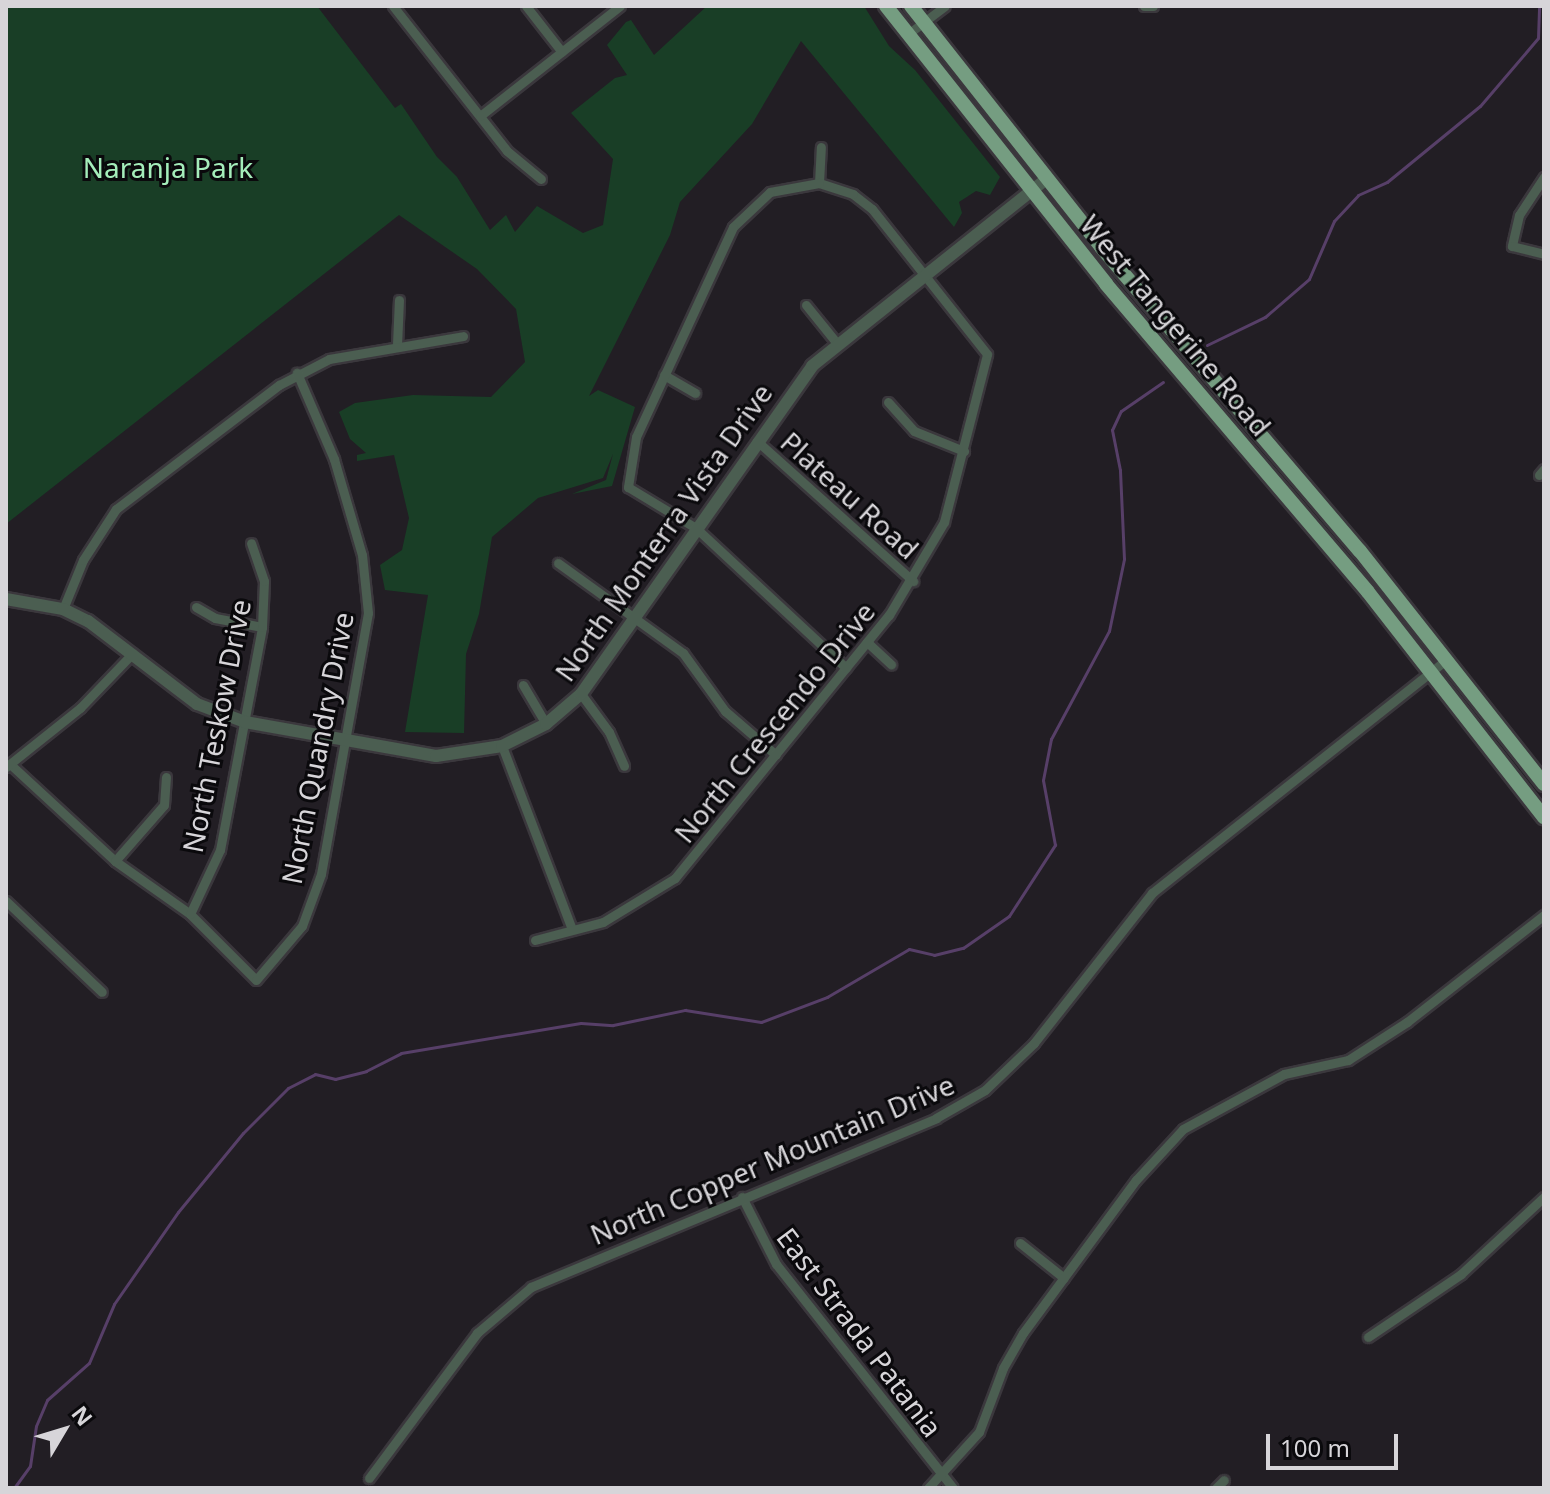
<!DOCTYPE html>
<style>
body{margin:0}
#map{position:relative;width:1550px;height:1494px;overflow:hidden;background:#221e24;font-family:"Noto Sans",sans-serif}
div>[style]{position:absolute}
.green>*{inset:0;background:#193e26}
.stream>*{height:3px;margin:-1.5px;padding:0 1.5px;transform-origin:1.5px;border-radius:1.5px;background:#573f68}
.roads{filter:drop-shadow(2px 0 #3b383d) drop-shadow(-2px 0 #3b383d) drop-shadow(0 2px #3b383d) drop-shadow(0 -2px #3b383d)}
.minor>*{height:9px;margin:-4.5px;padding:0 4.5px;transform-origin:4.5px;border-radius:4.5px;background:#4b5e51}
.tertiary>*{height:12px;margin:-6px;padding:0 6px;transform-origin:6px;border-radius:6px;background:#4b5e51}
.primary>*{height:14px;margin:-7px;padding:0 7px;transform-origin:7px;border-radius:7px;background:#759d81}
span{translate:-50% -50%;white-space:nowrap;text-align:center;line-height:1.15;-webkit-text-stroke:6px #0a090c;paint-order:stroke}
.park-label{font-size:28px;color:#a4edba}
.street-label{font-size:28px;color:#d7d5d9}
.frame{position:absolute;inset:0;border:8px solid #d7d5d9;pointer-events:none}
.north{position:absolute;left:24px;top:1390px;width:80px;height:80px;-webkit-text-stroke:6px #0a090c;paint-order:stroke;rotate:52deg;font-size:22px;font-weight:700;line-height:32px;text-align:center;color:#d7d5d9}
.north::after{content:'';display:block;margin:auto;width:28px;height:36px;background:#d7d5d9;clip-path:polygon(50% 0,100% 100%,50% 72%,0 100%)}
.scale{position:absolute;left:1266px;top:1434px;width:132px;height:36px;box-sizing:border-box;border:4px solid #d7d5d9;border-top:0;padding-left:10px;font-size:24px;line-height:28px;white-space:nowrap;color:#d7d5d9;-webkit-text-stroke:6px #0a090c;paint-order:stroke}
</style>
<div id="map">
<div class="green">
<div style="clip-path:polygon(6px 6px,317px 6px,395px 108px,401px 104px,437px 157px,457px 177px,490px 230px,506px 215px,515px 232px,537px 206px,583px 233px,603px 225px,613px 159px,571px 113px,615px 78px,627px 75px,607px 45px,626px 22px,631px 20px,654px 55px,707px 6px,864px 6px,889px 46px,915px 70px,1000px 177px,990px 195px,976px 191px,959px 202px,962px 213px,954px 227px,801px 41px,752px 124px,680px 202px,670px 235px,589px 396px,598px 390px,635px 407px,612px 486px,572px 494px,606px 480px,613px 454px,603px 478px,538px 498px,492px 537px,479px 614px,466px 654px,464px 733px,405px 732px,428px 595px,385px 590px,380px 565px,402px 550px,409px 518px,394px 455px,357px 461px,357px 455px,366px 453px,350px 439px,339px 412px,355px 403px,413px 395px,491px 397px,525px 362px,516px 309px,477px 269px,399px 215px,6px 524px)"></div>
</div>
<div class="stream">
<div style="left:1207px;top:345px;width:64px;rotate:-25.8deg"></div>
<div style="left:1265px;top:317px;width:58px;rotate:-40.8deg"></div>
<div style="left:1309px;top:279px;width:63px;rotate:-66.7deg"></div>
<div style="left:1334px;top:221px;width:35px;rotate:-47deg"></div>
<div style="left:1358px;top:195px;width:32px;rotate:-24deg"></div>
<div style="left:1387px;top:182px;width:120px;rotate:-39.3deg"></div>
<div style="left:1480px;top:106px;width:89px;rotate:-49.5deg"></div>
<div style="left:1538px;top:38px;width:32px;rotate:-88deg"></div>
<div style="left:14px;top:1488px;width:27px;rotate:-54deg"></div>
<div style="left:30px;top:1466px;width:40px;rotate:-81.5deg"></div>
<div style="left:36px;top:1426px;width:28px;rotate:-67deg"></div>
<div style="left:47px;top:1400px;width:56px;rotate:-41.4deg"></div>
<div style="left:89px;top:1363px;width:64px;rotate:-67deg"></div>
<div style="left:114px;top:1304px;width:112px;rotate:-55.2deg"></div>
<div style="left:178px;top:1212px;width:102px;rotate:-50.6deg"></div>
<div style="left:243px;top:1133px;width:64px;rotate:-45deg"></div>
<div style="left:288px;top:1088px;width:30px;rotate:-27deg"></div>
<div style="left:315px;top:1074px;width:21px;rotate:14deg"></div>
<div style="left:335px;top:1079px;width:32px;rotate:-14deg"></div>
<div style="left:366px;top:1071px;width:39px;rotate:-27deg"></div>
<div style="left:401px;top:1053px;width:182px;rotate:-9.5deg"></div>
<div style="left:581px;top:1023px;width:32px;rotate:4deg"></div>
<div style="left:613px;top:1025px;width:74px;rotate:-11.8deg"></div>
<div style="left:685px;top:1010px;width:77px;rotate:9deg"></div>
<div style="left:761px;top:1022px;width:71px;rotate:-20.7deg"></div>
<div style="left:827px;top:997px;width:95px;rotate:-30.3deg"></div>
<div style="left:909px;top:949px;width:26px;rotate:13deg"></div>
<div style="left:934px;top:955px;width:30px;rotate:-14deg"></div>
<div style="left:963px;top:948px;width:56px;rotate:-34.8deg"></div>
<div style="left:1009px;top:916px;width:85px;rotate:-57.1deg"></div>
<div style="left:1055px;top:845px;width:66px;rotate:-100.5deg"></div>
<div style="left:1043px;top:780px;width:42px;rotate:-79deg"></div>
<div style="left:1051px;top:739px;width:123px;rotate:-61.8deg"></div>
<div style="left:1109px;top:631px;width:74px;rotate:-78.2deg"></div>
<div style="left:1124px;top:559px;width:89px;rotate:-92.6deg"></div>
<div style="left:1120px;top:470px;width:41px;rotate:-101.3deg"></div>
<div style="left:1112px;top:430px;width:21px;rotate:-65deg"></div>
<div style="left:1121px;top:411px;width:51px;rotate:-34.6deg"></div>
</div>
<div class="roads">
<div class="minor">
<div style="left:393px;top:6px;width:184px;rotate:51.8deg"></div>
<div style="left:507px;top:151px;width:44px;rotate:39.5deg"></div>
<div style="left:526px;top:6px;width:58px;rotate:52deg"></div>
<div style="left:1144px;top:6px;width:9px"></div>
<div style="left:908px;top:34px;width:46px;rotate:-37.1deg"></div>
<div style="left:480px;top:116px;width:178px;rotate:-38.2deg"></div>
<div style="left:1544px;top:177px;width:45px;rotate:123.3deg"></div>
<div style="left:1519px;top:215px;width:32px;rotate:103deg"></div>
<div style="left:1512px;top:246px;width:33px;rotate:14deg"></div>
<div style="left:819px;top:183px;width:36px;rotate:-87deg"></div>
<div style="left:806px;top:305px;width:48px;rotate:51deg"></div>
<div style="left:397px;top:345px;width:45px;rotate:-87.5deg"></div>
<div style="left:664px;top:375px;width:36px;rotate:30deg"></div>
<div style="left:888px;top:402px;width:39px;rotate:48deg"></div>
<div style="left:914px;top:431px;width:54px;rotate:21.8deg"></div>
<div style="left:757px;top:441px;width:210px;rotate:41.9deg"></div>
<div style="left:1539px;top:475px;width:8px;rotate:-50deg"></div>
<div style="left:558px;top:563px;width:154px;rotate:35.8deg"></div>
<div style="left:683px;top:653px;width:72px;rotate:54.1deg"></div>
<div style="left:725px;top:711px;width:67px;rotate:40.8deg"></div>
<div style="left:196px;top:607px;width:22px;rotate:30deg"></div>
<div style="left:215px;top:618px;width:48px;rotate:10.8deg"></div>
<div style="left:63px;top:609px;width:53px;rotate:-67.8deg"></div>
<div style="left:83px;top:560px;width:61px;rotate:-57.1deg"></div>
<div style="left:116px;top:509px;width:205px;rotate:-37.3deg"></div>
<div style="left:279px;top:385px;width:56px;rotate:-27.5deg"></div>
<div style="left:329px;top:359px;width:136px;rotate:-9.7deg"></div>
<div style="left:867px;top:642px;width:33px;rotate:43deg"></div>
<div style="left:523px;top:685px;width:45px;rotate:59.5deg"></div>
<div style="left:581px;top:694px;width:47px;rotate:53.6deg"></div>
<div style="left:609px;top:732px;width:37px;rotate:66deg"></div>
<div style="left:502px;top:746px;width:196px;rotate:69.1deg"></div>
<div style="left:10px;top:764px;width:143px;rotate:42.7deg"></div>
<div style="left:115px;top:861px;width:92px;rotate:35.2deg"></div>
<div style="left:190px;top:914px;width:93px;rotate:45deg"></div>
<div style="left:256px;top:980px;width:71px;rotate:-49.6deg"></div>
<div style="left:302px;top:926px;width:55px;rotate:-69.9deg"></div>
<div style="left:321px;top:874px;width:265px;rotate:-79.8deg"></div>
<div style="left:368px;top:613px;width:58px;rotate:-95.9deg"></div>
<div style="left:362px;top:555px;width:100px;rotate:-106.3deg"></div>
<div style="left:334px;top:459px;width:94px;rotate:-113.3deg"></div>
<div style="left:6px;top:767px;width:95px;rotate:-38.6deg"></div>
<div style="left:80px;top:708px;width:76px;rotate:-46.1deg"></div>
<div style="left:115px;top:861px;width:74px;rotate:-48.8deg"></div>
<div style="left:164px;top:805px;width:28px;rotate:-86deg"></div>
<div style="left:6px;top:901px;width:132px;rotate:43.5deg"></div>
<div style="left:190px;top:914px;width:71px;rotate:-64.9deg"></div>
<div style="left:220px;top:850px;width:227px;rotate:-79.3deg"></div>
<div style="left:262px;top:627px;width:46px;rotate:-87.5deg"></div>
<div style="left:264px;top:581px;width:40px;rotate:-108.9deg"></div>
<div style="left:535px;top:940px;width:70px;rotate:-14.8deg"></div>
<div style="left:603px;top:922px;width:84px;rotate:-31.4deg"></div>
<div style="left:675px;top:878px;width:339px;rotate:-50.9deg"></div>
<div style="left:889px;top:615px;width:108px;rotate:-59.4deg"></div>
<div style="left:944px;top:522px;width:173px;rotate:-75.6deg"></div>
<div style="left:987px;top:354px;width:185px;rotate:-128.4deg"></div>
<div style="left:872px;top:209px;width:24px;rotate:-142deg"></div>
<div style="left:853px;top:194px;width:36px;rotate:-162deg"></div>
<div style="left:819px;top:183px;width:50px;rotate:169.6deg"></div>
<div style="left:770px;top:192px;width:51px;rotate:136.6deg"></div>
<div style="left:733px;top:227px;width:231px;rotate:114.8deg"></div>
<div style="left:636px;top:437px;width:51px;rotate:99.1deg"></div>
<div style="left:628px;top:487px;width:79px;rotate:31.1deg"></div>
<div style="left:696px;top:528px;width:205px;rotate:43deg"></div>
<div style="left:742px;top:1197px;width:75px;rotate:63.1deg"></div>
<div style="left:776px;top:1264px;width:285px;rotate:51.7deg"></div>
<div style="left:1020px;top:1243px;width:56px;rotate:38.5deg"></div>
<div style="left:1368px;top:1337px;width:112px;rotate:-34.1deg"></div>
<div style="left:1461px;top:1274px;width:113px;rotate:-42.9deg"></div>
<div style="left:369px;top:1478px;width:181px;rotate:-53.3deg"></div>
<div style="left:477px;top:1333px;width:71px;rotate:-40.4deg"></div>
<div style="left:531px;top:1287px;width:439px;rotate:-22.6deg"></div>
<div style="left:936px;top:1118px;width:56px;rotate:-29.7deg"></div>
<div style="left:985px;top:1090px;width:68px;rotate:-43.8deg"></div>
<div style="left:1034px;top:1043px;width:191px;rotate:-51.8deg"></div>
<div style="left:1152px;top:893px;width:377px;rotate:-38.4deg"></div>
<div style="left:928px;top:1488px;width:76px;rotate:-47.7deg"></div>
<div style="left:979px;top:1432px;width:68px;rotate:-69.4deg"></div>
<div style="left:1003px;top:1368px;width:40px;rotate:-60.3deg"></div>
<div style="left:1023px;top:1333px;width:190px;rotate:-53.6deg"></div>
<div style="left:1136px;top:1180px;width:69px;rotate:-47.3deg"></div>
<div style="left:1183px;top:1129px;width:115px;rotate:-28.6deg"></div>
<div style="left:1284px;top:1074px;width:66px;rotate:-12.3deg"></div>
<div style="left:1348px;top:1060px;width:70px;rotate:-32.8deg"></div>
<div style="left:1407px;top:1022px;width:174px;rotate:-38deg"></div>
<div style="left:1216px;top:1488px;width:11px;rotate:-45deg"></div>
</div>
<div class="tertiary">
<div style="left:6px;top:599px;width:58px;rotate:10deg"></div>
<div style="left:63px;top:609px;width:28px;rotate:26deg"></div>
<div style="left:88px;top:621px;width:137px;rotate:37.3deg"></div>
<div style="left:197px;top:704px;width:51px;rotate:20.6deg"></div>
<div style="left:245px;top:722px;width:194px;rotate:10.1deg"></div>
<div style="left:436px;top:756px;width:67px;rotate:-8.6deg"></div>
<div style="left:502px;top:746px;width:49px;rotate:-26.6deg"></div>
<div style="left:546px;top:724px;width:46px;rotate:-40.6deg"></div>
<div style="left:581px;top:694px;width:401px;rotate:-54.8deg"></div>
<div style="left:812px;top:366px;width:300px;rotate:-38.6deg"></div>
</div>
<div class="primary">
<div style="left:886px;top:6px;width:355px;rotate:51.6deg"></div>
<div style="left:1106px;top:284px;width:404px;rotate:49.6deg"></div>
<div style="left:1368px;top:592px;width:286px;rotate:52deg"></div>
<div style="left:911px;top:6px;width:307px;rotate:51.7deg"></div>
<div style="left:1101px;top:247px;width:399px;rotate:49.6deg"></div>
<div style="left:1360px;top:551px;width:297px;rotate:51.7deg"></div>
</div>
</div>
<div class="park-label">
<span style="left:168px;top:167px">Naranja Park</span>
</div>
<div class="street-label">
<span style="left:1176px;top:325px;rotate:50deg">West Tangerine Road</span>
<span style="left:850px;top:495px;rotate:42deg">Plateau Road</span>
<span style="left:663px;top:532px;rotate:-55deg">North Monterra Vista Drive</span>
<span style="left:774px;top:722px;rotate:-51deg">North Crescendo Drive</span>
<span style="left:216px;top:726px;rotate:-79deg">North Teskow Drive</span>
<span style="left:317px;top:748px;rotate:-79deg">North Quandry Drive</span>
<span style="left:772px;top:1159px;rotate:-23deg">North Copper Mountain Drive</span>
<span style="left:860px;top:1332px;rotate:53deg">East Strada Patania</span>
</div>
<div class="frame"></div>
<div class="north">N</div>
<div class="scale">100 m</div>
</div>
